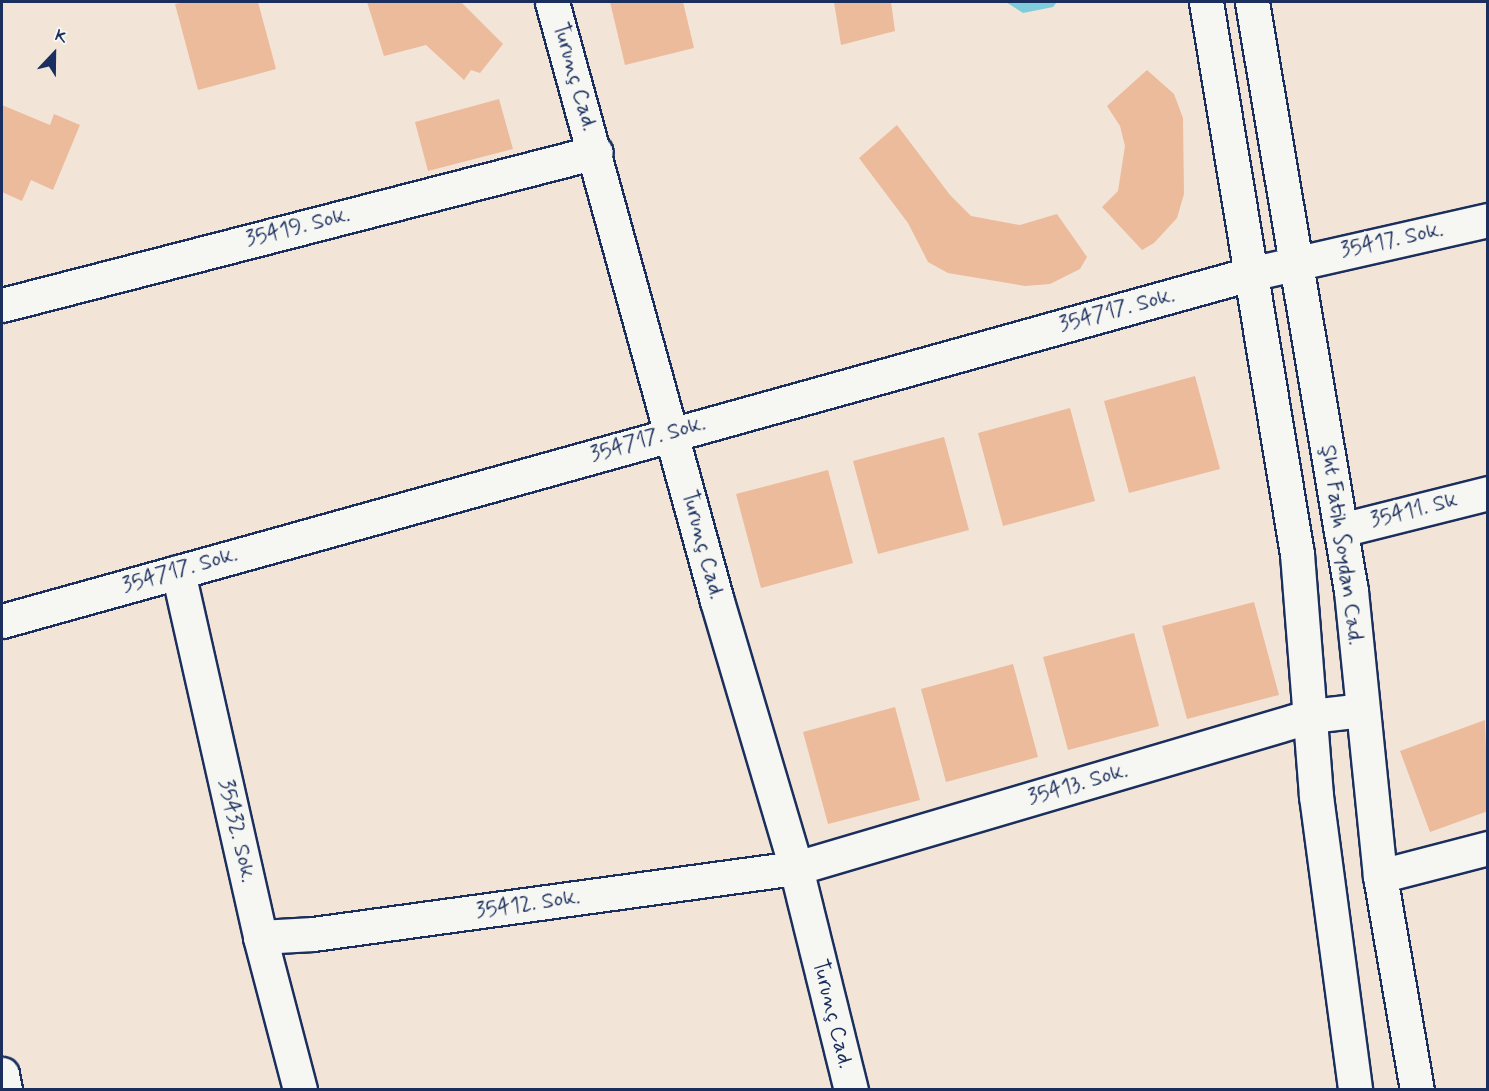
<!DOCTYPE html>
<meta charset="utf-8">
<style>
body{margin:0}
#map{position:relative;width:1489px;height:1091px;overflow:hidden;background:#f3e4d8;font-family:Mynerve,sans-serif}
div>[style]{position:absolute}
.water>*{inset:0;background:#7eccdc}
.building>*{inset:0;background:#ebbb9b}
.roads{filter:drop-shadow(2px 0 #1b2f5e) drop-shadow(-2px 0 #1b2f5e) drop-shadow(0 2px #1b2f5e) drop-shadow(0 -2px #1b2f5e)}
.minor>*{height:33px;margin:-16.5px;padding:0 16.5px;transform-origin:16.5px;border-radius:16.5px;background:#f6f6f2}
.major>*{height:33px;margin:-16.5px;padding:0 16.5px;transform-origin:16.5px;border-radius:16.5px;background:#f6f6f2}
span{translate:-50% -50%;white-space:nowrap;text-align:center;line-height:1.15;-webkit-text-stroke:4.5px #f6f6f2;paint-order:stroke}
.street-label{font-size:22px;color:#1b2f5e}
.frame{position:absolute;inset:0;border:3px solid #1b2f5e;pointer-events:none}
.north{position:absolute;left:24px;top:24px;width:60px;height:60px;-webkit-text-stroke:4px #f6f6f2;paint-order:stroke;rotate:22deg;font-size:16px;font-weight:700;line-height:24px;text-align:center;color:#1b2f5e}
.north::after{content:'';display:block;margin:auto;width:21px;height:27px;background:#1b2f5e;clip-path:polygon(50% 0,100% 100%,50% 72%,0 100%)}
</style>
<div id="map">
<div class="water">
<div style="clip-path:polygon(1006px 2px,1057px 2px,1053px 7px,1023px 13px)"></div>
</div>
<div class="building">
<div style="clip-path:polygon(185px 2px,258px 2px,276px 69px,198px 90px,175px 4px)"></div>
<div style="clip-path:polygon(367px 2px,461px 2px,503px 44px,480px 73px,471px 70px,464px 80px,426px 45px,384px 56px)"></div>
<div style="clip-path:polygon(610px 2px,683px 2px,694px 48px,625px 65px)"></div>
<div style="clip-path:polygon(834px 2px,891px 2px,895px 31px,841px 45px)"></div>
<div style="clip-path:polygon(1147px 70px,1174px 94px,1183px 118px,1184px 194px,1177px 218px,1154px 243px,1142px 250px,1102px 207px,1118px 191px,1125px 146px,1120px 126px,1107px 106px)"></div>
<div style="clip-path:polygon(499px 99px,513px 149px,428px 171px,415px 122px)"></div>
<div style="clip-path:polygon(2px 105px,50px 125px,54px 114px,80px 125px,53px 190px,31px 180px,22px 201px,2px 192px)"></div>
<div style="clip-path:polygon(897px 125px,950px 195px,971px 216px,1020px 225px,1057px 214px,1087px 257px,1080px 269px,1050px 284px,1025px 286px,948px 273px,928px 262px,908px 223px,859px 158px)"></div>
<div style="clip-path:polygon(1195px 376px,1220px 469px,1129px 493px,1104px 401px)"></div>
<div style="clip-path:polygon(1070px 408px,1095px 501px,1003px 526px,978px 433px)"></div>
<div style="clip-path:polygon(944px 437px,969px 530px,878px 554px,853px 461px)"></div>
<div style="clip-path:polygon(828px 470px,853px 563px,761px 588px,736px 494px)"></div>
<div style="clip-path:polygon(1254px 602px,1279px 695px,1187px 719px,1162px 626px)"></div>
<div style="clip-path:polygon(1134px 633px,1159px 726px,1068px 750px,1043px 657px)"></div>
<div style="clip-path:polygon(1013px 664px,1038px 757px,946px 782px,921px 689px)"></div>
<div style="clip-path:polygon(895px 707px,920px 800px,828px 824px,803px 732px)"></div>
<div style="clip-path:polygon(1485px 720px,1488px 811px,1430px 832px,1400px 751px)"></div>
</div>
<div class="roads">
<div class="minor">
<div style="left:552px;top:2px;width:621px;rotate:74.6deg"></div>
<div style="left:717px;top:601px;width:278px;rotate:73.5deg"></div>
<div style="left:796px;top:868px;width:229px;rotate:76.1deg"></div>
<div style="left:2px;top:305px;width:613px;rotate:-14.44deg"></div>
<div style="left:1341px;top:530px;width:152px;rotate:-14.1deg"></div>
<div style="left:178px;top:572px;width:374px;rotate:77.3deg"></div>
<div style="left:260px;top:937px;width:158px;rotate:75.3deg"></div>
<div style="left:2px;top:621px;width:1295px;rotate:-15.54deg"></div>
<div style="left:1250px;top:274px;width:244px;rotate:-12.8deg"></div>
<div style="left:1380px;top:876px;width:112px;rotate:-14.5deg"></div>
<div style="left:260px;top:937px;width:53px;rotate:-3.2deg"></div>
<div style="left:313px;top:934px;width:487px;rotate:-7.8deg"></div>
<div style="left:796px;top:868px;width:537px;rotate:-16.44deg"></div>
<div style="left:1311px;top:716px;width:51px;rotate:-6.7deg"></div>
<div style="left:2px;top:1074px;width:16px;rotate:79deg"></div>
</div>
<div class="major">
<div style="left:1206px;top:2px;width:559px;rotate:80.64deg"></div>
<div style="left:1297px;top:554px;width:243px;rotate:85.5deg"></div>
<div style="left:1316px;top:796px;width:297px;rotate:82.4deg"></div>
<div style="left:1252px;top:2px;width:597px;rotate:80.46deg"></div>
<div style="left:1351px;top:591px;width:286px;rotate:84.2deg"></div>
<div style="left:1380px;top:876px;width:217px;rotate:80.2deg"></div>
</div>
</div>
<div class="street-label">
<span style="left:574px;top:77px;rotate:74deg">Turunç Cad.</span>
<span style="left:298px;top:228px;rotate:-14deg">35419. Sok.</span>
<span style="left:1392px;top:241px;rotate:-12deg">35417. Sok.</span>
<span style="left:1117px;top:311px;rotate:-15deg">354717. Sok.</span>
<span style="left:648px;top:440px;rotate:-16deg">354717. Sok.</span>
<span style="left:1414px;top:511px;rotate:-14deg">35411. Sk</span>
<span style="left:702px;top:545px;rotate:75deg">Turunç Cad.</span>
<span style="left:1341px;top:545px;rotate:82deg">Şht Fatih Soydan Cad.</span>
<span style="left:180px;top:571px;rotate:-16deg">354717. Sok.</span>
<span style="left:1078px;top:785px;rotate:-16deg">35413. Sok.</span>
<span style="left:236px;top:831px;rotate:77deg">35432. Sok.</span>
<span style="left:528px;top:905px;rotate:-8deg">35412. Sok.</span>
<span style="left:832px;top:1014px;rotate:76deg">Turunç Cad.</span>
</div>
<div class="frame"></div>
<div class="north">K</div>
</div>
